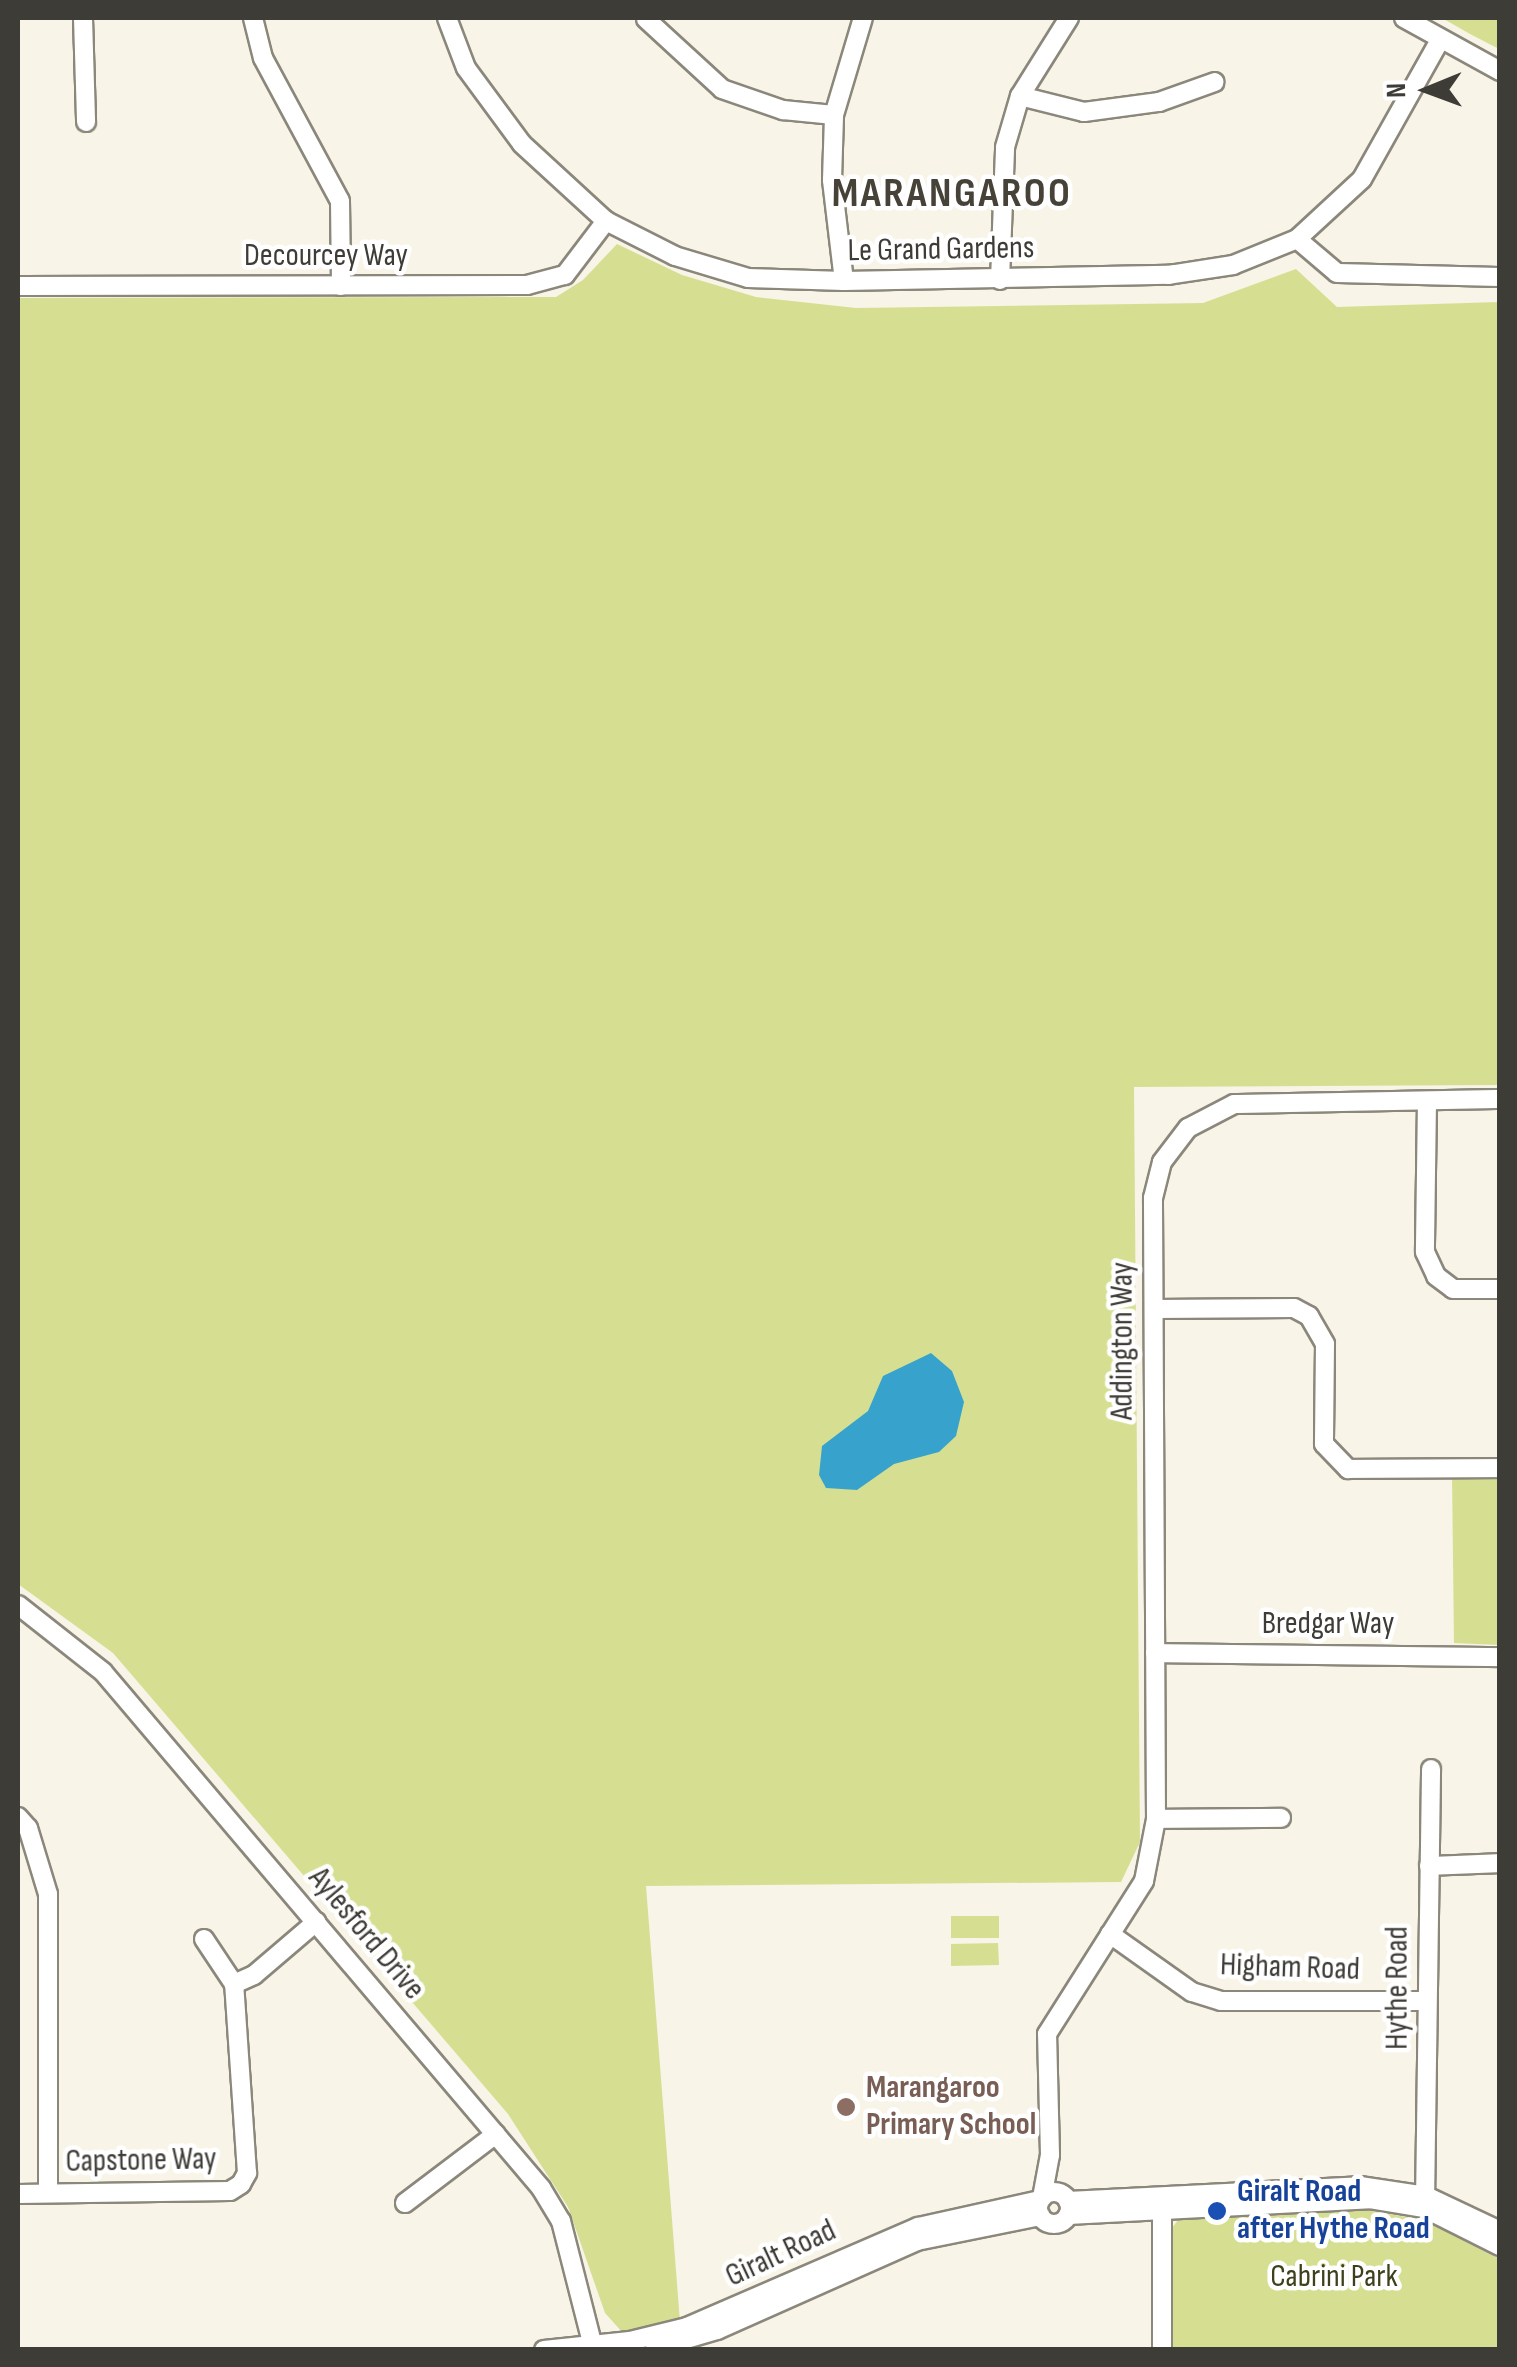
<!DOCTYPE html>
<style>
body{margin:0}
#map{position:relative;width:1517px;height:2367px;overflow:hidden;background:#f8f4e7;font-family:"Sofia Sans Condensed",sans-serif}
div>[style]{position:absolute}
.green>*{inset:0;background:#d6df91}
.water>*{inset:0;background:#37a3cc}
.roads{filter:drop-shadow(2px 0 #8b877b) drop-shadow(-2px 0 #8b877b) drop-shadow(0 2px #8b877b) drop-shadow(0 -2px #8b877b)}
.minor>*{height:18px;margin:-9px;padding:0 9px;transform-origin:9px;border-radius:9px;background:#fff}
.minor>.ring{margin:-9px;padding:0;box-sizing:content-box;background:none;border:18px solid #fff;border-radius:50%}
.dots>*{width:28px;height:28px;translate:-50% -50%;box-sizing:border-box;border:5px solid #fff;border-radius:50%}
span{translate:-50% -50%;white-space:nowrap;text-align:center;line-height:1.15;-webkit-text-stroke:9px #fff;paint-order:stroke}
.street-label{font-size:32px;color:#3e3c37}
.education-label{font-size:32px;color:#785e54;font-weight:700}
.left{translate:0 -50%;text-align:left}
.transit-label{font-size:32px;color:#164399;font-weight:700}
.park-label{font-size:32px;color:#3e411c}
.district-label{font-size:42px;color:#464238;font-weight:700;letter-spacing:2.5px}
.frame{position:absolute;inset:0;border:20px solid #3e3c37;pointer-events:none}
.north{position:absolute;left:1377px;top:40px;width:100px;height:100px;-webkit-text-stroke:8px #fff;paint-order:stroke;rotate:269deg;font-size:28px;font-weight:700;line-height:40px;text-align:center;color:#3e3c37}
.north::after{content:'';display:block;margin:auto;width:35px;height:45px;background:#3e3c37;clip-path:polygon(50% 0,100% 100%,50% 72%,0 100%)}
</style>
<div id="map">
<div class="green">
<div style="clip-path:polygon(1442px 18px,1499px 18px,1499px 49px,1470px 34px)"></div>
<div style="clip-path:polygon(617px 244px,682px 275px,756px 297px,856px 308px,1203px 303px,1296px 269px,1337px 307px,1499px 302px,1499px 1085px,1134px 1087px,1140px 1842px,1121px 1882px,646px 1886px,680px 2322px,623px 2333px,605px 2313px,568px 2207px,508px 2114px,113px 1653px,18px 1584px,18px 298px,556px 297px,583px 280px)"></div>
<div style="clip-path:polygon(1452px 1475px,1499px 1475px,1499px 1645px,1454px 1643px)"></div>
<div style="clip-path:polygon(951px 1916px,999px 1916px,999px 1938px,951px 1938px)"></div>
<div style="clip-path:polygon(998px 1943px,999px 1965px,951px 1966px,951px 1944px)"></div>
<div style="clip-path:polygon(1338px 2205px,1423px 2220px,1499px 2259px,1499px 2349px,1171px 2349px,1169px 2232px,1181px 2216px)"></div>
</div>
<div class="water">
<div style="clip-path:polygon(931px 1353px,952px 1371px,964px 1402px,956px 1436px,939px 1452px,894px 1464px,857px 1490px,826px 1488px,819px 1475px,822px 1446px,868px 1411px,883px 1376px)"></div>
</div>
<div class="roads">
<div class="minor">
<div style="left:83px;top:18px;width:104px;rotate:88.3deg"></div>
<div style="left:253px;top:18px;width:41px;rotate:76deg"></div>
<div style="left:263px;top:58px;width:162px;rotate:61.7deg"></div>
<div style="left:340px;top:201px;width:85px;rotate:89.3deg"></div>
<div style="left:447px;top:18px;width:53px;rotate:69.2deg"></div>
<div style="left:466px;top:68px;width:94px;rotate:53.6deg"></div>
<div style="left:522px;top:144px;width:114px;rotate:42.5deg"></div>
<div style="left:606px;top:221px;width:77px;rotate:26.9deg"></div>
<div style="left:675px;top:256px;width:76px;rotate:16.8deg"></div>
<div style="left:748px;top:278px;width:96px;rotate:1.8deg"></div>
<div style="left:844px;top:281px;width:324px;rotate:-1.1deg"></div>
<div style="left:1168px;top:275px;width:66px;rotate:-8.7deg"></div>
<div style="left:1233px;top:265px;width:69px;rotate:-22.1deg"></div>
<div style="left:1297px;top:239px;width:88px;rotate:-42.7deg"></div>
<div style="left:1362px;top:179px;width:159px;rotate:-60.7deg"></div>
<div style="left:1404px;top:18px;width:110px;rotate:28.9deg"></div>
<div style="left:646px;top:19px;width:103px;rotate:42.6deg"></div>
<div style="left:722px;top:89px;width:65px;rotate:19deg"></div>
<div style="left:783px;top:110px;width:51px;rotate:5.6deg"></div>
<div style="left:1020px;top:96px;width:66px;rotate:14deg"></div>
<div style="left:1084px;top:112px;width:76px;rotate:-7.6deg"></div>
<div style="left:1159px;top:102px;width:59px;rotate:-19.7deg"></div>
<div style="left:1297px;top:239px;width:52px;rotate:40.4deg"></div>
<div style="left:1337px;top:273px;width:163px;rotate:1.4deg"></div>
<div style="left:1000px;top:280px;width:133px;rotate:-87.8deg"></div>
<div style="left:1005px;top:147px;width:53px;rotate:-73.6deg"></div>
<div style="left:1020px;top:96px;width:92px;rotate:-57.9deg"></div>
<div style="left:844px;top:281px;width:102px;rotate:-96.8deg"></div>
<div style="left:832px;top:180px;width:65px;rotate:-88.2deg"></div>
<div style="left:834px;top:115px;width:101px;rotate:-73.4deg"></div>
<div style="left:18px;top:286px;width:509px;rotate:-0.11deg"></div>
<div style="left:527px;top:285px;width:39px;rotate:-15deg"></div>
<div style="left:565px;top:275px;width:68px;rotate:-52.8deg"></div>
<div style="left:1427px;top:1101px;width:151px;rotate:90.8deg"></div>
<div style="left:1425px;top:1252px;width:26px;rotate:65deg"></div>
<div style="left:1436px;top:1276px;width:21px;rotate:37deg"></div>
<div style="left:1453px;top:1289px;width:47px"></div>
<div style="left:1154px;top:1309px;width:140px;rotate:-0.4deg"></div>
<div style="left:1294px;top:1308px;width:17px;rotate:28deg"></div>
<div style="left:1309px;top:1316px;width:32px;rotate:60deg"></div>
<div style="left:1325px;top:1344px;width:100px;rotate:90.6deg"></div>
<div style="left:1324px;top:1444px;width:35px;rotate:46deg"></div>
<div style="left:1348px;top:1469px;width:152px;rotate:-0.4deg"></div>
<div style="left:18px;top:1605px;width:108px;rotate:38.2deg"></div>
<div style="left:103px;top:1672px;width:677px;rotate:49.67deg"></div>
<div style="left:541px;top:2188px;width:39px;rotate:59deg"></div>
<div style="left:561px;top:2221px;width:133px;rotate:75.7deg"></div>
<div style="left:1155px;top:1653px;width:345px;rotate:0.7deg"></div>
<div style="left:18px;top:1817px;width:15px;rotate:48deg"></div>
<div style="left:28px;top:1828px;width:69px;rotate:73.1deg"></div>
<div style="left:48px;top:1894px;width:299px;rotate:90deg"></div>
<div style="left:1156px;top:1819px;width:125px;rotate:-0.5deg"></div>
<div style="left:1429px;top:1866px;width:71px;rotate:-2.4deg"></div>
<div style="left:1110px;top:1934px;width:100px;rotate:35.3deg"></div>
<div style="left:1192px;top:1992px;width:30px;rotate:17deg"></div>
<div style="left:1221px;top:2001px;width:205px"></div>
<div style="left:234px;top:1984px;width:22px;rotate:-24deg"></div>
<div style="left:254px;top:1975px;width:82px;rotate:-40.5deg"></div>
<div class="ring" style="left:1038px;top:2192px;width:14px;height:14px"></div>
<div style="left:18px;top:2194px;width:212px;rotate:-0.8deg"></div>
<div style="left:230px;top:2191px;width:13px;rotate:-32deg"></div>
<div style="left:241px;top:2184px;width:13px;rotate:-61deg"></div>
<div style="left:247px;top:2173px;width:189px;rotate:-93.9deg"></div>
<div style="left:234px;top:1984px;width:54px;rotate:-123.7deg"></div>
<div style="left:1042px;top:2198px;width:44px;rotate:-79.5deg"></div>
<div style="left:1050px;top:2155px;width:121px;rotate:-91.4deg"></div>
<div style="left:1047px;top:2034px;width:181px;rotate:-57.6deg"></div>
<div style="left:1144px;top:1881px;width:63px;rotate:-79deg"></div>
<div style="left:1156px;top:1819px;width:621px;rotate:-90.28deg"></div>
<div style="left:1153px;top:1198px;width:37px;rotate:-76deg"></div>
<div style="left:1162px;top:1162px;width:43px;rotate:-52.6deg"></div>
<div style="left:1188px;top:1128px;width:52px;rotate:-27.6deg"></div>
<div style="left:1234px;top:1104px;width:266px;rotate:-1.1deg"></div>
<div style="left:1068px;top:2201px;width:292px;rotate:-2.9deg"></div>
<div style="left:1360px;top:2186px;width:67px;rotate:8.6deg"></div>
<div style="left:1426px;top:2196px;width:82px;rotate:25.3deg"></div>
<div style="left:1162px;top:2202px;width:148px;rotate:90deg"></div>
<div style="left:405px;top:2203px;width:114px;rotate:-37.2deg"></div>
<div style="left:1425px;top:2203px;width:434px;rotate:-89.2deg"></div>
<div style="left:1068px;top:2215px;width:302px;rotate:-3deg"></div>
<div style="left:1370px;top:2199px;width:55px;rotate:9.5deg"></div>
<div style="left:1424px;top:2208px;width:85px;rotate:26.6deg"></div>
<div style="left:655px;top:2348px;width:65px;rotate:-16.2deg"></div>
<div style="left:717px;top:2330px;width:219px;rotate:-24deg"></div>
<div style="left:917px;top:2241px;width:126px;rotate:-11.5deg"></div>
<div style="left:544px;top:2350px;width:86px;rotate:-6deg"></div>
<div style="left:630px;top:2341px;width:59px;rotate:-13.8deg"></div>
<div style="left:687px;top:2327px;width:252px;rotate:-23.4deg"></div>
<div style="left:918px;top:2227px;width:125px;rotate:-12.5deg"></div>
</div>
</div>
<div class="dots">
<div style="left:846px;top:2107px;background:#8d6e63"></div>
<div style="left:1217px;top:2211px;background:#1a4fb4"></div>
</div>
<div class="street-label">
<span style="left:941px;top:250px;rotate:-1deg">Le Grand Gardens</span>
<span style="left:326px;top:256px">Decourcey Way</span>
<span style="left:1123px;top:1341px;rotate:-90deg">Addington Way</span>
<span style="left:1328px;top:1624px">Bredgar Way</span>
<span style="left:366px;top:1934px;rotate:50deg">Aylesford Drive</span>
<span style="left:1290px;top:1968px;rotate:2deg">Higham Road</span>
<span style="left:1398px;top:1988px;rotate:-90deg">Hythe Road</span>
<span style="left:141px;top:2161px;rotate:-1deg">Capstone Way</span>
<span style="left:781px;top:2254px;rotate:-25deg">Giralt Road</span>
</div>
<div class="education-label">
<span class="left" style="left:866px;top:2107px">Marangaroo<br>Primary School</span>
</div>
<div class="transit-label">
<span class="left" style="left:1237px;top:2211px">Giralt Road<br>after Hythe Road</span>
</div>
<div class="park-label">
<span style="left:1334px;top:2277px">Cabrini Park</span>
</div>
<div class="district-label">
<span style="left:952px;top:194px">MARANGAROO</span>
</div>
<div class="frame"></div>
<div class="north">N</div>
</div>
